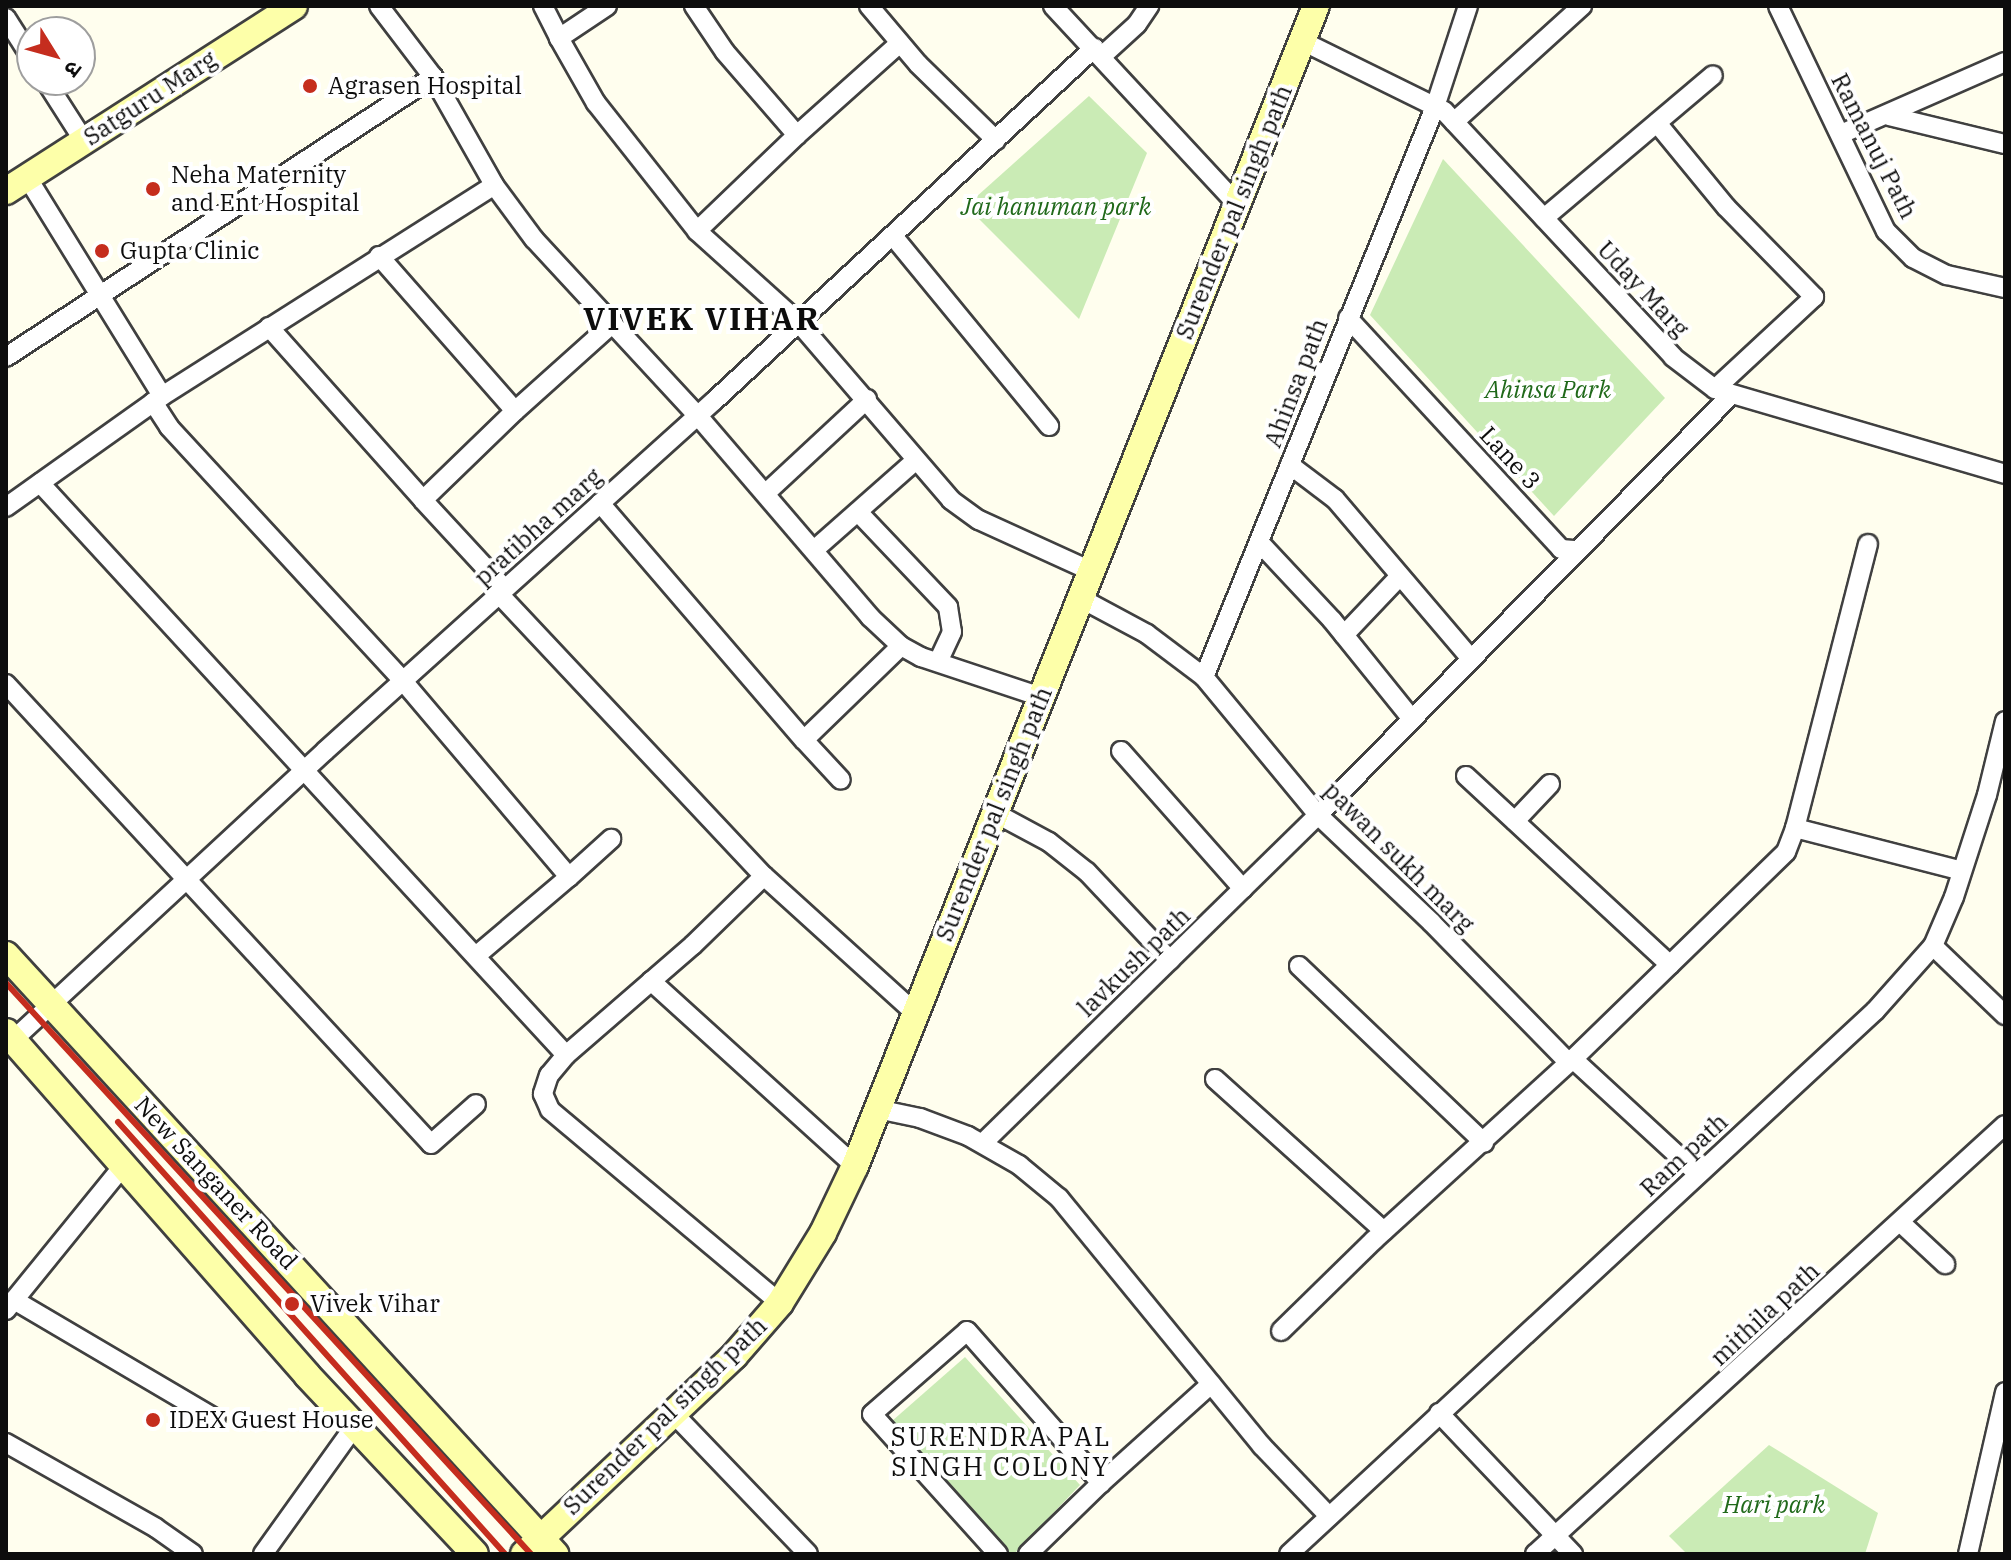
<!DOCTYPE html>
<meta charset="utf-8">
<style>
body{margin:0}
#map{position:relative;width:2011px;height:1560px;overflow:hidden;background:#fffeee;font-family:"IBM Plex Serif","Noto Sans Devanagari",serif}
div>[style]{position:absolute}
.green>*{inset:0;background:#caebb5}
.roads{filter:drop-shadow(2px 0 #404040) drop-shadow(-2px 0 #404040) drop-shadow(0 2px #404040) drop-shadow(0 -2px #404040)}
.street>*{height:18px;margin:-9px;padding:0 9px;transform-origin:9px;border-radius:9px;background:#fff}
.secondary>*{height:26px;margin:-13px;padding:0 13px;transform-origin:13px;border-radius:13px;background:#fdffa9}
.rail>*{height:6px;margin:-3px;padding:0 3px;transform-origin:3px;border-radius:3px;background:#c52d1e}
.dots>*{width:22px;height:22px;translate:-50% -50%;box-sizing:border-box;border:4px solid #fff;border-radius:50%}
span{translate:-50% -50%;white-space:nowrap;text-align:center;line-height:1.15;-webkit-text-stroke:8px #fff;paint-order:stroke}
.poi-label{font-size:24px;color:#0d0d0d}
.left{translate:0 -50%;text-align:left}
.street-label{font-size:24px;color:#0d0d0d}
.park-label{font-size:24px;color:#20691a;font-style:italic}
.neighbourhood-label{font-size:26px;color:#0d0d0d;letter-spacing:2px}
.district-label{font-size:32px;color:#0d0d0d;font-weight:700;letter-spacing:2px}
.frame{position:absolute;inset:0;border:8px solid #0d0d0d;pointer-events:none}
.north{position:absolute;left:16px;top:16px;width:80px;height:80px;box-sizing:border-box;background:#fff;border:2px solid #9e9e9e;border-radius:50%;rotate:127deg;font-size:22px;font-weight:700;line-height:32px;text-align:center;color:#0d0d0d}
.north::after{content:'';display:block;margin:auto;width:28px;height:36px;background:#c52d1e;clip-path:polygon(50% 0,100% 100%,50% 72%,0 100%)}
</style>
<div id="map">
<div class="green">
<div style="clip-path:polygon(1089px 96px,1147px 153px,1079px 319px,966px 206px)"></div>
<div style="clip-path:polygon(1443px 159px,1665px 398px,1554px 516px,1370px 315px)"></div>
<div style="clip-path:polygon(965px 1357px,1080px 1485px,1014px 1554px,1010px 1554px,892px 1421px)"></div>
<div style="clip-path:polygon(1769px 1445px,1878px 1513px,1865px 1554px,1687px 1554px,1669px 1536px)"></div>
</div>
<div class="roads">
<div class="street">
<div style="left:379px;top:6px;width:89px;rotate:52.7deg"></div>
<div style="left:433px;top:77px;width:124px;rotate:60.5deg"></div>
<div style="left:494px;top:185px;width:67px;rotate:53.5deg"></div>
<div style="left:534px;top:239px;width:241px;rotate:47.2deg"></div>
<div style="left:698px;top:416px;width:265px;rotate:49.4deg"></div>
<div style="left:870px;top:617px;width:42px;rotate:43.1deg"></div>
<div style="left:901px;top:646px;width:23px;rotate:29deg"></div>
<div style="left:921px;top:657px;width:126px;rotate:18.4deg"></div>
<div style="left:543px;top:6px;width:36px;rotate:63deg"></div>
<div style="left:607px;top:6px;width:58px;rotate:146.3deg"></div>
<div style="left:559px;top:38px;width:75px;rotate:60.4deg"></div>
<div style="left:596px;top:103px;width:163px;rotate:51.7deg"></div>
<div style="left:697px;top:231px;width:137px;rotate:42deg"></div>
<div style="left:799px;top:323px;width:233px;rotate:49.3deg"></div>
<div style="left:951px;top:500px;width:34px;rotate:36deg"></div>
<div style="left:979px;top:520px;width:123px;rotate:24.5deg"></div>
<div style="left:694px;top:6px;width:55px;rotate:56deg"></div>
<div style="left:725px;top:52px;width:110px;rotate:49.1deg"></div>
<div style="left:869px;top:6px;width:76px;rotate:49.8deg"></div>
<div style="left:918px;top:64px;width:109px;rotate:44.3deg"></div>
<div style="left:1053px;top:6px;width:270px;rotate:47.1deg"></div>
<div style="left:1778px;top:6px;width:250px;rotate:64.4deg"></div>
<div style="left:1886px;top:231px;width:38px;rotate:45deg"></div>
<div style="left:1913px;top:258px;width:38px;rotate:27deg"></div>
<div style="left:1947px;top:275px;width:59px;rotate:12.6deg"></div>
<div style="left:6px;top:18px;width:49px;rotate:57.6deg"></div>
<div style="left:1302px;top:41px;width:158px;rotate:26.2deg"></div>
<div style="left:1444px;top:111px;width:336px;rotate:47deg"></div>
<div style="left:1673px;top:357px;width:53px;rotate:37.3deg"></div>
<div style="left:1715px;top:389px;width:302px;rotate:16.3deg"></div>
<div style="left:1102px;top:56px;width:47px;rotate:-42.4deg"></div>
<div style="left:1137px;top:24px;width:22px;rotate:-56deg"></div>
<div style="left:45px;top:80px;width:72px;rotate:57.4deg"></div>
<div style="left:1889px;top:116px;width:119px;rotate:13.6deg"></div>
<div style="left:1454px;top:122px;width:173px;rotate:-42.2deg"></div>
<div style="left:1657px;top:123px;width:109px;rotate:50.6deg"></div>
<div style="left:1726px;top:207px;width:126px;rotate:45.6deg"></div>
<div style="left:1814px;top:297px;width:135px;rotate:137.1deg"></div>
<div style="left:1841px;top:134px;width:179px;rotate:-23.7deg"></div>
<div style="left:27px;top:177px;width:257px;rotate:58.3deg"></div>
<div style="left:1544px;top:218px;width:221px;rotate:-40.2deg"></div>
<div style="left:697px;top:231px;width:139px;rotate:-43.8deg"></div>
<div style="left:797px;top:135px;width:138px;rotate:-41.8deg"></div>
<div style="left:893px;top:236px;width:246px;rotate:50.6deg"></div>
<div style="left:379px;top:256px;width:206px;rotate:48.7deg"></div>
<div style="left:515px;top:411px;width:132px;rotate:-41.9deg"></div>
<div style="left:1348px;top:318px;width:314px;rotate:47.3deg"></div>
<div style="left:1561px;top:549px;width:16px;rotate:4deg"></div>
<div style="left:269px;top:327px;width:232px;rotate:48.3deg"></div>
<div style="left:6px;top:357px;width:511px;rotate:-33.25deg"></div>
<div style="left:153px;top:402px;width:30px;rotate:57deg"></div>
<div style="left:169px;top:427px;width:345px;rotate:47.3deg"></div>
<div style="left:403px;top:681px;width:257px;rotate:49.7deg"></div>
<div style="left:569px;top:877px;width:122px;rotate:139.7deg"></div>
<div style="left:1290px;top:465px;width:56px;rotate:37.1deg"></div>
<div style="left:1335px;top:499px;width:210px;rotate:49.6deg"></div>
<div style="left:40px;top:483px;width:777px;rotate:47.4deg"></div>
<div style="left:566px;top:1055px;width:26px;rotate:130deg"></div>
<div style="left:549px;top:1075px;width:20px;rotate:108deg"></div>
<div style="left:543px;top:1094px;width:17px;rotate:66deg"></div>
<div style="left:550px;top:1110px;width:300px;rotate:40deg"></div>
<div style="left:766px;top:493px;width:138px;rotate:-42.9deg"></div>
<div style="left:600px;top:503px;width:313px;rotate:49.3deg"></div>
<div style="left:804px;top:740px;width:135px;rotate:-44.1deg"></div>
<div style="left:6px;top:507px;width:191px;rotate:-35.4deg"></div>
<div style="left:162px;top:396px;width:393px;rotate:-32.4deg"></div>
<div style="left:858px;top:512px;width:131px;rotate:46.5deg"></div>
<div style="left:948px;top:607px;width:25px;rotate:81deg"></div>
<div style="left:952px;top:632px;width:33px;rotate:115deg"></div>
<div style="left:1259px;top:542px;width:107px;rotate:46.9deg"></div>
<div style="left:1332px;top:620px;width:127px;rotate:51.1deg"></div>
<div style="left:1868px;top:544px;width:293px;rotate:104.4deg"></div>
<div style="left:1795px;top:828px;width:172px;rotate:14.4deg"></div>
<div style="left:814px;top:550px;width:135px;rotate:-41.4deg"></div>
<div style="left:505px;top:589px;width:121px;rotate:-132.7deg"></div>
<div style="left:423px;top:500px;width:128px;rotate:-44.1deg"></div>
<div style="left:499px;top:594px;width:387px;rotate:46.8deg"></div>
<div style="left:1080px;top:598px;width:76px;rotate:28.2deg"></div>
<div style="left:1147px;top:634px;width:71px;rotate:37deg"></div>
<div style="left:1204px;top:677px;width:179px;rotate:50.4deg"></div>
<div style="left:1318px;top:815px;width:156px;rotate:43.4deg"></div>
<div style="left:1431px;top:922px;width:197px;rotate:45.6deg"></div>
<div style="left:1344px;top:635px;width:81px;rotate:-46.5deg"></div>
<div style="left:1204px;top:677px;width:615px;rotate:-67.94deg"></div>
<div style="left:1435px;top:107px;width:106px;rotate:-71.9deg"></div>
<div style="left:6px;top:684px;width:626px;rotate:47.26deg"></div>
<div style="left:431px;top:1144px;width:60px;rotate:-41.6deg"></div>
<div style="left:804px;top:740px;width:54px;rotate:47.2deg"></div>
<div style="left:1121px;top:751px;width:184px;rotate:48.5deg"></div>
<div style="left:1466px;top:776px;width:278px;rotate:42.8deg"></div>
<div style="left:995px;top:813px;width:61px;rotate:28.2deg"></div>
<div style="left:1049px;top:842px;width:48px;rotate:38.3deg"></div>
<div style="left:1087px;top:872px;width:121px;rotate:46.7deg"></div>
<div style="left:1515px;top:821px;width:51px;rotate:-46.6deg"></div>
<div style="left:569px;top:877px;width:57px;rotate:-42.1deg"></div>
<div style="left:1933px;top:946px;width:100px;rotate:43.8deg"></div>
<div style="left:1299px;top:966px;width:256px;rotate:43.7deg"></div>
<div style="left:651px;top:981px;width:275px;rotate:42.2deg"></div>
<div style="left:13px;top:1040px;width:425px;rotate:-42.8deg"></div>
<div style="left:325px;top:751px;width:523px;rotate:-41.98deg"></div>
<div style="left:714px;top:401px;width:519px;rotate:-42.89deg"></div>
<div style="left:566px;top:1055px;width:168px;rotate:-40.9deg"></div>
<div style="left:693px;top:945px;width:99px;rotate:-44.2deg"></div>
<div style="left:764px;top:876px;width:204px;rotate:42.2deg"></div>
<div style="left:1215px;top:1079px;width:227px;rotate:42deg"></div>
<div style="left:877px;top:1109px;width:44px;rotate:11.8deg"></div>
<div style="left:920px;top:1118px;width:51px;rotate:20.6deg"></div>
<div style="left:968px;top:1136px;width:59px;rotate:29.6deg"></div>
<div style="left:1019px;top:1165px;width:52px;rotate:39.5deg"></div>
<div style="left:1059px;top:1198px;width:320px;rotate:50.7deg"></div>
<div style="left:1262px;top:1446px;width:97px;rotate:46.3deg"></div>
<div style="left:983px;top:1143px;width:469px;rotate:-44.4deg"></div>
<div style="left:1318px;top:815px;width:589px;rotate:-45.48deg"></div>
<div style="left:1698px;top:1174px;width:170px;rotate:-137.4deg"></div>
<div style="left:1573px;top:1059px;width:297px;rotate:-44.2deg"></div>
<div style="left:1786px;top:852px;width:26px;rotate:-69deg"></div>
<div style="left:1900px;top:1222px;width:62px;rotate:43deg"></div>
<div style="left:14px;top:1300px;width:234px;rotate:30.5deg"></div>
<div style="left:6px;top:1310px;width:187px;rotate:-50.9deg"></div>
<div style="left:1281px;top:1331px;width:130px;rotate:-44.4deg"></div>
<div style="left:1374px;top:1240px;width:269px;rotate:-42.3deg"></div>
<div style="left:673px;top:1413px;width:195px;rotate:46.2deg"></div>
<div style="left:1439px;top:1413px;width:195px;rotate:46.5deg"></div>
<div style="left:6px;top:1443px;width:172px;rotate:29.5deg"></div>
<div style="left:156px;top:1528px;width:45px;rotate:35.1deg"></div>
<div style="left:263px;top:1554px;width:160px;rotate:-54.4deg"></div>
<div style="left:998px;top:1554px;width:188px;rotate:-132deg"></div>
<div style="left:872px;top:1414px;width:126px;rotate:-41.1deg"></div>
<div style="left:967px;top:1331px;width:203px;rotate:48.6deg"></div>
<div style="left:1028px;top:1554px;width:102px;rotate:-44.2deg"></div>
<div style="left:1101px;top:1483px;width:148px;rotate:-42deg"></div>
<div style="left:1289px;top:1554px;width:799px;rotate:-42.82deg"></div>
<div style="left:1875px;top:1011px;width:87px;rotate:-48.3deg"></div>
<div style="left:1933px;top:946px;width:53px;rotate:-66.8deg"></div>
<div style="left:1954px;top:897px;width:107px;rotate:-72.1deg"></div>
<div style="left:1987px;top:795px;width:76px;rotate:-76.3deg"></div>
<div style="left:1535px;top:1554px;width:636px;rotate:-42.39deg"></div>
<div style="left:1968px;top:1554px;width:166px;rotate:-77.1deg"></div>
</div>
<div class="secondary">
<div style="left:6px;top:191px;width:342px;rotate:-32.7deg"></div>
<div style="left:6px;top:955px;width:813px;rotate:47.49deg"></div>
<div style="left:6px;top:1032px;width:456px;rotate:48.7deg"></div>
<div style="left:307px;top:1375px;width:245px;rotate:46.8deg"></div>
<div style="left:524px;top:1554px;width:289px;rotate:-43.3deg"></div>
<div style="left:734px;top:1356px;width:70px;rotate:-49deg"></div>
<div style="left:780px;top:1303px;width:82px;rotate:-58.4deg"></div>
<div style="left:823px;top:1233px;width:74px;rotate:-64.5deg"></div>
<div style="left:855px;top:1166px;width:1248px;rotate:-68.33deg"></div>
</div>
</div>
<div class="rail">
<div style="left:6px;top:983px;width:776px;rotate:47.4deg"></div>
<div style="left:118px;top:1122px;width:580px;rotate:48.14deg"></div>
</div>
<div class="dots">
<div style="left:310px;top:86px;background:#c52d1e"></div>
<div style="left:153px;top:189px;background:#c52d1e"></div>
<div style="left:102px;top:251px;background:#c52d1e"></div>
<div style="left:292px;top:1304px;background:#c52d1e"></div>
<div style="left:153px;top:1420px;background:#c52d1e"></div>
</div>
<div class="poi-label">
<span class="left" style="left:328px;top:86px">Agrasen Hospital</span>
<span class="left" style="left:171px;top:189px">Neha Maternity<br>and Ent Hospital</span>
<span class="left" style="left:120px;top:251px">Gupta Clinic</span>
<span class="left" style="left:310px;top:1304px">Vivek Vihar</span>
<span class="left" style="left:169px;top:1420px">IDEX Guest House</span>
</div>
<div class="street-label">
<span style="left:150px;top:98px;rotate:-33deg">Satguru Marg</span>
<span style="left:1874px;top:146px;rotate:63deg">Ramanuj Path</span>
<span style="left:1234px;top:212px;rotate:-68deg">Surender pal singh path</span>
<span style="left:1643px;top:289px;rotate:47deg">Uday Marg</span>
<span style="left:1296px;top:383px;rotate:-69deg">Ahinsa path</span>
<span style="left:1510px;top:458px;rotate:47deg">Lane 3</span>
<span style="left:538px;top:527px;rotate:-42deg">pratibha marg</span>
<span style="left:994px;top:814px;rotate:-68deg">Surender pal singh path</span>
<span style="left:1399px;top:857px;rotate:45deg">pawan sukh marg</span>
<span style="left:1134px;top:962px;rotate:-44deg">lavkush path</span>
<span style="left:1684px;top:1155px;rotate:-43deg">Ram path</span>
<span style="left:216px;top:1183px;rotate:47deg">New Sanganer Road</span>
<span style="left:1765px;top:1314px;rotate:-43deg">mithila path</span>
<span style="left:665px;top:1416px;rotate:-44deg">Surender pal singh path</span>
</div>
<div class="park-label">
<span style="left:1056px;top:207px">Jai hanuman park</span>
<span style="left:1548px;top:390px">Ahinsa Park</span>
<span style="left:1774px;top:1505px">Hari park</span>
</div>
<div class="neighbourhood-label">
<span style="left:1001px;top:1452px">SURENDRA PAL<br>SINGH COLONY</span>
</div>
<div class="district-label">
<span style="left:702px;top:318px">VIVEK VIHAR</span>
</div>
<div class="frame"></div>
<div class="north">उ</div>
</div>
